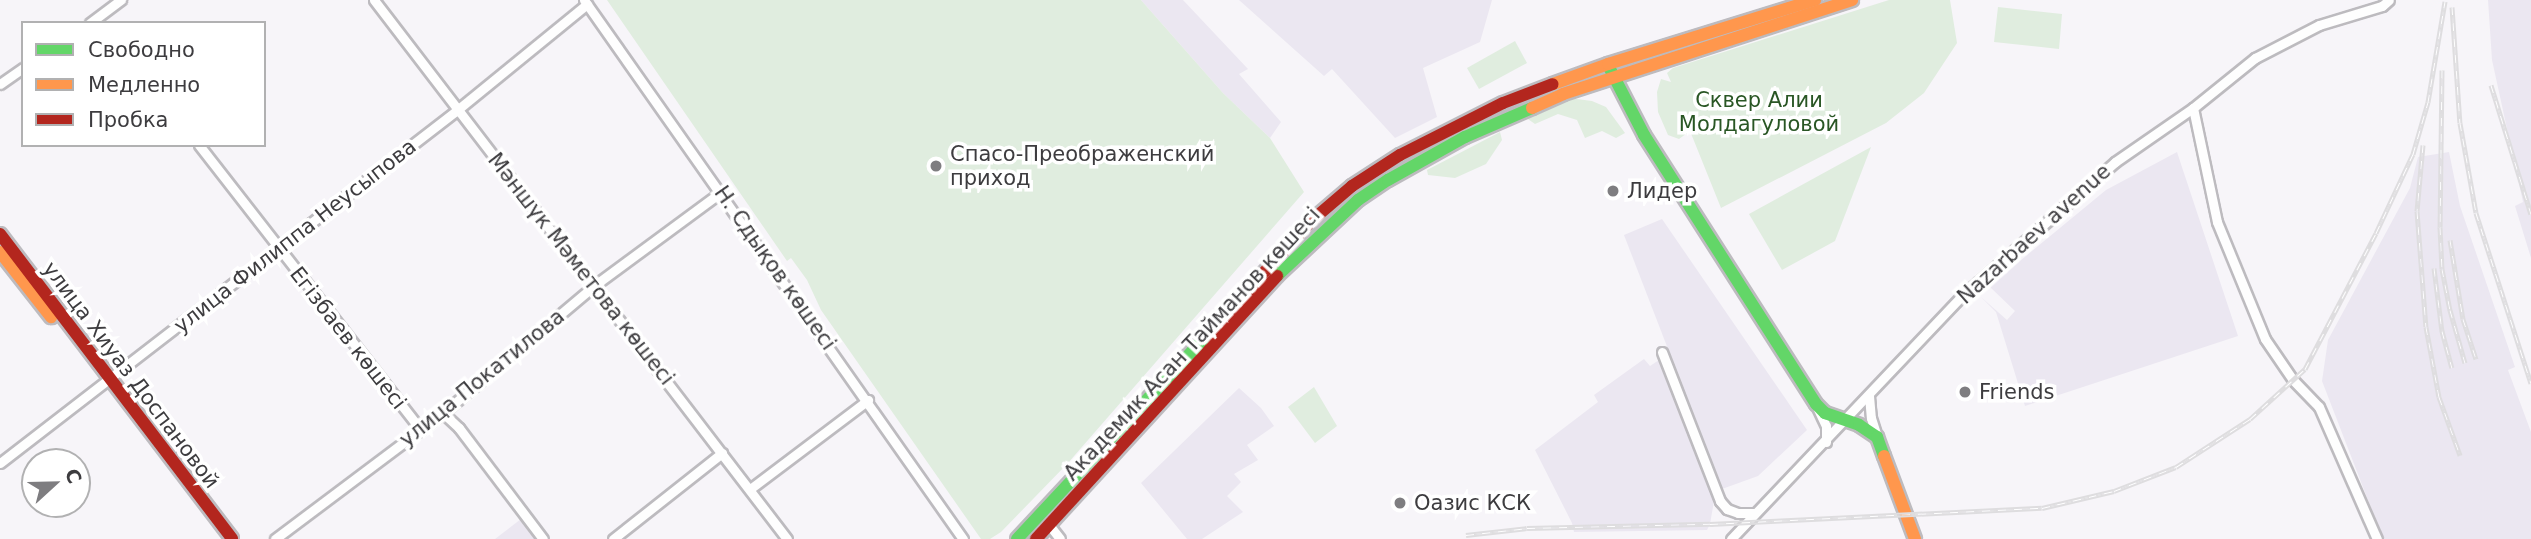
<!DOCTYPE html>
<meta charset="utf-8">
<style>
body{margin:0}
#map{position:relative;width:2531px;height:539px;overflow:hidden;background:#f7f5f9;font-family:"DejaVu Sans",sans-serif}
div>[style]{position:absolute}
.built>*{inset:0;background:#ebe7f1}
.green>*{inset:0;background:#e0eddf}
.roads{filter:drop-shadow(2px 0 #bdbbbf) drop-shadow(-2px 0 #bdbbbf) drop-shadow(0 2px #bdbbbf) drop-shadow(0 -2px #bdbbbf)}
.street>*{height:9px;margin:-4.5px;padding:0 4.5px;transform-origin:4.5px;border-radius:4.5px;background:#fefefe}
.fast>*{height:12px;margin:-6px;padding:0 6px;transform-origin:6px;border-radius:6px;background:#63d668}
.slow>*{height:12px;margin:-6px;padding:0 6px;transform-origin:6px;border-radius:6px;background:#ff974d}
.jam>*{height:12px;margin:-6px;padding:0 6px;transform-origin:6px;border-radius:6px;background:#b3261e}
.rail>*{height:5px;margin-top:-2.5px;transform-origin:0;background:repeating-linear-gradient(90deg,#fff 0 8px,#dedddf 0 16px);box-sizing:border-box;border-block:2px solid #dedddf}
.dots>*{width:19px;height:19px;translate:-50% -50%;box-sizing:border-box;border:4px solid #fff;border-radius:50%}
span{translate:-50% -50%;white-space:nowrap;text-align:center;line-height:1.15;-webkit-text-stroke:7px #fff;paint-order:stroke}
.park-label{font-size:21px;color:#295624}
.poi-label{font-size:21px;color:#3d3c3f}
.left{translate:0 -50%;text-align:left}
.street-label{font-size:21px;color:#3d3c3f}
.legend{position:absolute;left:21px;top:21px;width:245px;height:126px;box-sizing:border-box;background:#fff;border:2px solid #b1b1b2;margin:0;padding:9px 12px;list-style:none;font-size:21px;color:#3d3c3f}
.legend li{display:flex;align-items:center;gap:14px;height:35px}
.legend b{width:35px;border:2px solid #b1b1b2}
.north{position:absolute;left:21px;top:448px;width:70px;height:70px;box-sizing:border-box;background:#fff;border:2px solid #b1b1b2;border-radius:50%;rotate:68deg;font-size:19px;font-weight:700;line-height:28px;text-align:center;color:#3d3c3f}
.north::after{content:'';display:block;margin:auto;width:24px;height:32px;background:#7e7d80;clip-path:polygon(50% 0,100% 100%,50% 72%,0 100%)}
</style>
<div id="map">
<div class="built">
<div style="clip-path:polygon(1141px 0,1183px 0,1248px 69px,1239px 74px,1281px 122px,1270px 138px,1223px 93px)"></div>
<div style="clip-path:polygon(1239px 0,1492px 0,1480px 42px,1423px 68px,1437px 117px,1395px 138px,1332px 69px,1324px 76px)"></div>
<div style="clip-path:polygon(2488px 0,2531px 0,2531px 258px,2515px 206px,2523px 202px,2492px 60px)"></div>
<div style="clip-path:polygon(2177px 152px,2238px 336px,2025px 406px,1996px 312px,1981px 297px,2007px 320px,2015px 311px,1990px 287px,1992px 284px,2106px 190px)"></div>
<div style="clip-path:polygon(2449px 152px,2460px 206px,2515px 367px,2508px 370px,2531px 432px,2531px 539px,2383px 539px,2322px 381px,2328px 340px,2410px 188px,2418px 157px)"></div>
<div style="clip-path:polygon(1662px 219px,1807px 430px,1758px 476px,1722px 489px,1624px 235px)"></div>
<div style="clip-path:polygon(1644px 359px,1650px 366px,1659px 360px,1714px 501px,1710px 524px,1707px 530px,1574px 532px,1572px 523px,1535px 450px,1598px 402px,1594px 395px)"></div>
<div style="clip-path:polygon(1239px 388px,1261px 408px,1274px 426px,1247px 445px,1258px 460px,1234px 474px,1241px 482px,1227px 496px,1243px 512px,1202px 539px,1187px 539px,1141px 483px)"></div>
<div style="clip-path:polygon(521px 519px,536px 539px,495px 539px)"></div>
</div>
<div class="green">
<div style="clip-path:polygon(607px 0,1141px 0,1223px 93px,1270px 138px,1304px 192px,1068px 463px,1001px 532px,990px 539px,981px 539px,821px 310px,807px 280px,791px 258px,787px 261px)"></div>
<div style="clip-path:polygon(1889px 0,1950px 0,1957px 43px,1924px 93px,1886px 123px,1721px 208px,1690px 131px,1679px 139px,1668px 135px,1658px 112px,1657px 92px,1661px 79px,1671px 82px,1667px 73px,1673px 68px)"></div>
<div style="clip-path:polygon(1998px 7px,2062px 14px,2059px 49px,1994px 42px)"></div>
<div style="clip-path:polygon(1515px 41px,1527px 63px,1479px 89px,1467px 68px)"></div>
<div style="clip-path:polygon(1569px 98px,1592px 101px,1606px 107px,1625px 133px,1616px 138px,1602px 131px,1585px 138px,1577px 120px,1558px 114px,1535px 124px,1525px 117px)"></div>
<div style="clip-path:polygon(1500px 132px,1502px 140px,1486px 164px,1455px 178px,1428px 175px,1427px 170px)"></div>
<div style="clip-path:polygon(1871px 147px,1835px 241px,1782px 270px,1749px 214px)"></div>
<div style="clip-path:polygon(1314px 387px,1337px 426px,1315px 443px,1288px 407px)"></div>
</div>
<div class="roads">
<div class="street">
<div style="left:374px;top:0;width:679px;rotate:52.54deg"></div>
<div style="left:584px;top:0;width:659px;rotate:54.89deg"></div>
<div style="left:90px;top:23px;width:39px;rotate:-37deg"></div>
<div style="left:0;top:84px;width:28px;rotate:-35deg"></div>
<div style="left:2193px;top:108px;width:116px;rotate:78.1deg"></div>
<div style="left:2217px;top:222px;width:126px;rotate:67.7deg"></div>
<div style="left:2265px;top:339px;width:50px;rotate:55.7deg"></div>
<div style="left:2293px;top:380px;width:37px;rotate:46deg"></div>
<div style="left:2319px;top:407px;width:144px;rotate:66.3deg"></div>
<div style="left:199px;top:145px;width:361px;rotate:52.1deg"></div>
<div style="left:1662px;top:352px;width:160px;rotate:68.7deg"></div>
<div style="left:1720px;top:501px;width:11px;rotate:49deg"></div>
<div style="left:1727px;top:509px;width:12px;rotate:20deg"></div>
<div style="left:1738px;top:513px;width:17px"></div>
<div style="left:1869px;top:396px;width:22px;rotate:85deg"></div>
<div style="left:1871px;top:418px;width:20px;rotate:72deg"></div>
<div style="left:1818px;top:409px;width:19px;rotate:65deg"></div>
<div style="left:1826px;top:426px;width:16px;rotate:90deg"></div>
<div style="left:443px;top:413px;width:22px;rotate:43deg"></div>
<div style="left:459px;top:428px;width:139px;rotate:52.9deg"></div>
<div style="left:0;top:463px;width:576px;rotate:-37.67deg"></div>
<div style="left:456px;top:111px;width:169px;rotate:-39.2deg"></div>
<div style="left:750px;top:489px;width:148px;rotate:-37deg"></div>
<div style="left:1050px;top:526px;width:16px;rotate:52deg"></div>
<div style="left:275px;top:539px;width:210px;rotate:-36.9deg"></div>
<div style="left:443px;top:413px;width:199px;rotate:-40.1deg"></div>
<div style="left:595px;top:285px;width:157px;rotate:-36.4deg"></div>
<div style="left:613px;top:539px;width:139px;rotate:-38.3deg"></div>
<div style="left:1731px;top:539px;width:335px;rotate:-46.5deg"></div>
<div style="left:1962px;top:296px;width:203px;rotate:-41.2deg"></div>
<div style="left:2115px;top:162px;width:95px;rotate:-34.7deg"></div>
<div style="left:2193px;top:108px;width:80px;rotate:-38.9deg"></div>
<div style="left:2255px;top:58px;width:72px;rotate:-27.3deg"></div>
<div style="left:2319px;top:25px;width:66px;rotate:-16.8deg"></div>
<div style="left:2382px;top:6px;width:9px;rotate:-41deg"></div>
</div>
<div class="fast">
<div style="left:1610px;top:69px;width:74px;rotate:62.7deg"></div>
<div style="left:1644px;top:135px;width:319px;rotate:57.4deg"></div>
<div style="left:1816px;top:404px;width:13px;rotate:45deg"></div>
<div style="left:1825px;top:413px;width:36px;rotate:19deg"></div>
<div style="left:1859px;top:425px;width:22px;rotate:34deg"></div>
<div style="left:1877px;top:437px;width:20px;rotate:70deg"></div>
<div style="left:1277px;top:276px;width:111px;rotate:-43.2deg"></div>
<div style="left:1358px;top:200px;width:36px;rotate:-34deg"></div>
<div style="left:1388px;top:180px;width:88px;rotate:-29.2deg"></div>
<div style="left:1465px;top:137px;width:73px;rotate:-23.4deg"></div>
<div style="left:1017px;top:539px;width:277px;rotate:-47deg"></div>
</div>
<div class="slow">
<div style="left:1553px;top:84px;width:59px;rotate:-20deg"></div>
<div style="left:1608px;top:64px;width:217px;rotate:-17.2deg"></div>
<div style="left:1532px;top:108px;width:34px;rotate:-24deg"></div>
<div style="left:1563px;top:94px;width:304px;rotate:-18deg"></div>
<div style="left:0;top:252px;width:83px;rotate:51.9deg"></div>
<div style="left:1884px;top:456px;width:89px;rotate:69.5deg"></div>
</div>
<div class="jam">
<div style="left:0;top:234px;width:383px;rotate:52.7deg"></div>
<div style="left:1206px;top:336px;width:154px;rotate:-47.6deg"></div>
<div style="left:1310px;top:222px;width:55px;rotate:-40.6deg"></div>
<div style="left:1352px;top:186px;width:57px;rotate:-32.9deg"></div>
<div style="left:1400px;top:155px;width:115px;rotate:-26.8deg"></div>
<div style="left:1503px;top:103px;width:53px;rotate:-20.8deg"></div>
<div style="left:1036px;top:539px;width:357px;rotate:-47.5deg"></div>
</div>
</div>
<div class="rail">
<div style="left:2452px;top:7px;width:116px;rotate:86.1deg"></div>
<div style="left:2460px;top:123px;width:91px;rotate:79.9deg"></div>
<div style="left:2476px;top:213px;width:179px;rotate:72.1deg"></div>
<div style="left:2442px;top:70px;width:157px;rotate:90.7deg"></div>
<div style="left:2440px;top:227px;width:42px;rotate:87.3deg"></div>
<div style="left:2442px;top:269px;width:42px;rotate:79deg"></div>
<div style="left:2450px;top:310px;width:55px;rotate:74.2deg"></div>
<div style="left:2491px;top:85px;width:135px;rotate:72.8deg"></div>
<div style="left:2423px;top:145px;width:66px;rotate:95.2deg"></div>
<div style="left:2417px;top:211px;width:116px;rotate:85.6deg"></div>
<div style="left:2426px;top:327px;width:71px;rotate:79.5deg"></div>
<div style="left:2439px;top:397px;width:62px;rotate:70.1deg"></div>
<div style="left:2450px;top:240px;width:80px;rotate:80.7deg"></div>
<div style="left:2463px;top:319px;width:42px;rotate:72deg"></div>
<div style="left:2434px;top:268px;width:64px;rotate:82.8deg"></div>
<div style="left:2442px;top:331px;width:38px;rotate:75deg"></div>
<div style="left:1466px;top:535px;width:61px;rotate:-6.5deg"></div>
<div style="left:1527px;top:528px;width:183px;rotate:-1.3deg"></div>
<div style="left:1710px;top:524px;width:332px;rotate:-2.8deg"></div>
<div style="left:2042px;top:508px;width:74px;rotate:-13.3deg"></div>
<div style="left:2114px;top:491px;width:66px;rotate:-21.2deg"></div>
<div style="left:2176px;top:467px;width:88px;rotate:-33deg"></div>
<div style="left:2250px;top:419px;width:74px;rotate:-42.3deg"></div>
<div style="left:2305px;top:369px;width:153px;rotate:-62.4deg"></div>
<div style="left:2376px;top:233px;width:87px;rotate:-64.9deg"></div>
<div style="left:2413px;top:154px;width:54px;rotate:-73.9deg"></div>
<div style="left:2428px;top:102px;width:102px;rotate:-80.4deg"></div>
</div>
<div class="dots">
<div style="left:936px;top:166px;background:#7e7d80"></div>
<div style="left:1613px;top:191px;background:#7e7d80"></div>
<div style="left:1965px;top:392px;background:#7e7d80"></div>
<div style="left:1400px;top:503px;background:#7e7d80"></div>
</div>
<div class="park-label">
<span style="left:1759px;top:112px">Сквер Алии<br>Молдагуловой</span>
</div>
<div class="poi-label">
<span class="left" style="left:950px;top:166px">Спасо-Преображенский<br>приход</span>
<span class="left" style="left:1627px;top:191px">Лидер</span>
<span class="left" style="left:1979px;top:392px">Friends</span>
<span class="left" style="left:1414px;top:503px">Оазис КСК</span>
</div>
<div class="street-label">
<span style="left:2034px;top:234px;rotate:-42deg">Nazarbaev avenue</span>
<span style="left:295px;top:236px;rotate:-38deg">улица Филиппа Неусыпова</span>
<span style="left:775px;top:268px;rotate:55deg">Н. Сдықов көшесі</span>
<span style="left:581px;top:269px;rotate:52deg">Мәншүк Мәметова көшесі</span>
<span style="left:348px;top:338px;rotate:52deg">Егізбаев көшесі</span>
<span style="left:1192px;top:344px;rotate:-47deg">Академик Асан Тайманов көшесі</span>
<span style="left:131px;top:375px;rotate:53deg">улица Хиуаз Доспановой</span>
<span style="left:482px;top:378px;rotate:-39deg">улица Покатилова</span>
</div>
<ul class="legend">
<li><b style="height:9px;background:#63d668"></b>Свободно</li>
<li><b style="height:9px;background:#ff974d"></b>Медленно</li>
<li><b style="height:9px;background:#b3261e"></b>Пробка</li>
</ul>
<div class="north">С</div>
</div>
